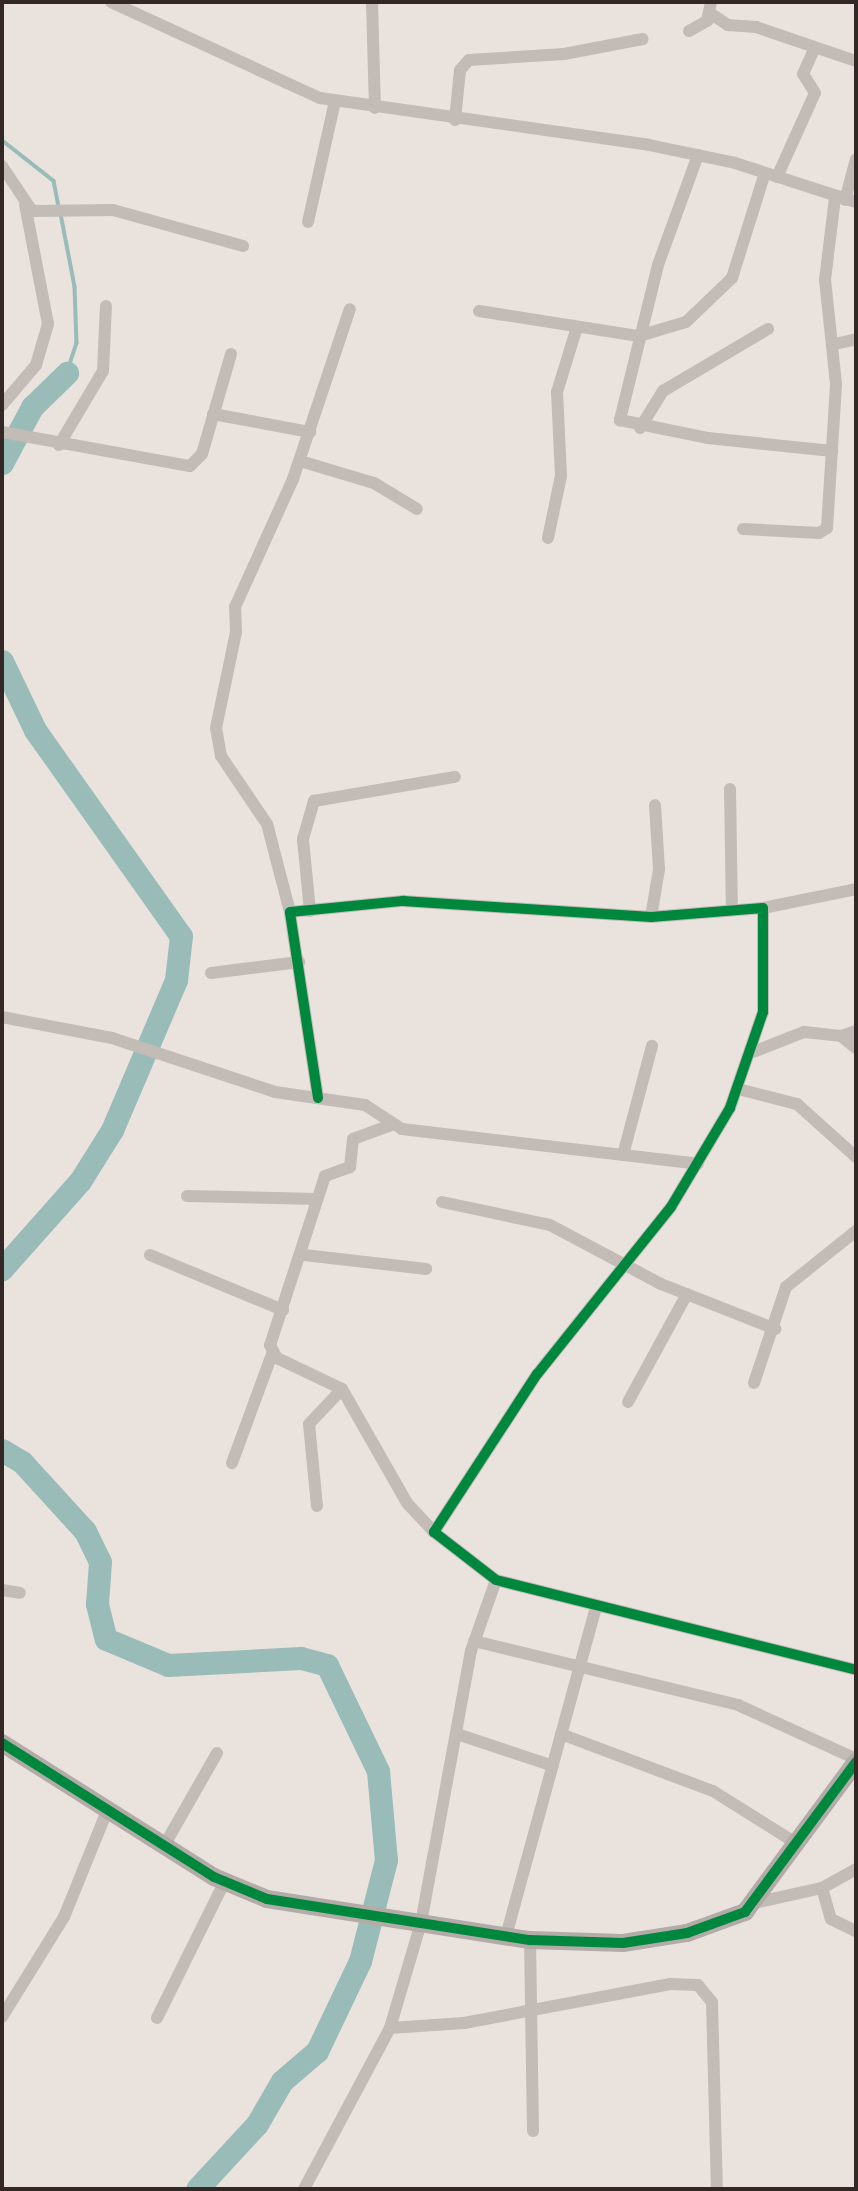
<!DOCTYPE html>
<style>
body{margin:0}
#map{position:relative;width:858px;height:2191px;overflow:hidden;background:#eae3dd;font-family:"Exo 2",sans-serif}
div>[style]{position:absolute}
.stream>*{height:3.5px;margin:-1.75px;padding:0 1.75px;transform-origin:1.75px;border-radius:1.75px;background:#99bcb9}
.river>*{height:23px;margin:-11.5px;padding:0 11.5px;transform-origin:11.5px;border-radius:11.5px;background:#99bcb9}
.street>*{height:12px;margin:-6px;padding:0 6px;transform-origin:6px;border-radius:6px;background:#c2bbb6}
.secondary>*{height:18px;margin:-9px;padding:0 9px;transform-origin:9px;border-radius:9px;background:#b3aba7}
.cycleway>*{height:10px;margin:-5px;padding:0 5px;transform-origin:5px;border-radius:5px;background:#00873e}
span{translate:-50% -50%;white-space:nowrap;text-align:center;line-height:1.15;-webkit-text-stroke:6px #f8ece3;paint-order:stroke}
.frame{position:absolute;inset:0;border:4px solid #332825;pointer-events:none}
</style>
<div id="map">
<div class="stream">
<div style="left:2px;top:140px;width:66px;rotate:38.3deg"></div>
<div style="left:54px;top:181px;width:25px;rotate:79deg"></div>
<div style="left:61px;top:214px;width:74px;rotate:79.1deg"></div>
<div style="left:75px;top:287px;width:56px;rotate:88deg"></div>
<div style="left:77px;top:343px;width:32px;rotate:108deg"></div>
</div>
<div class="river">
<div style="left:2px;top:463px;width:64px;rotate:-61.8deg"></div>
<div style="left:32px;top:407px;width:49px;rotate:-44.2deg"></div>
<div style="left:2px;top:661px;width:76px;rotate:64.4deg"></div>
<div style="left:35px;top:730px;width:252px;rotate:54.7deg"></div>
<div style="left:181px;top:936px;width:44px;rotate:96.5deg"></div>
<div style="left:176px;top:980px;width:163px;rotate:113.1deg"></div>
<div style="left:112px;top:1130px;width:60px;rotate:122.1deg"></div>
<div style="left:80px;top:1181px;width:118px;rotate:131.6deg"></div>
<div style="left:2px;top:1450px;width:23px;rotate:31deg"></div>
<div style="left:22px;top:1462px;width:93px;rotate:47.6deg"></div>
<div style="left:85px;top:1531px;width:34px;rotate:64deg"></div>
<div style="left:100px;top:1562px;width:42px;rotate:94.1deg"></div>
<div style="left:97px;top:1604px;width:36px;rotate:76deg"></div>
<div style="left:106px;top:1639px;width:67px;rotate:22.8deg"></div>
<div style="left:168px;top:1665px;width:133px;rotate:-3deg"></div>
<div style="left:301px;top:1658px;width:27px;rotate:15deg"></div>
<div style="left:327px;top:1665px;width:118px;rotate:64.3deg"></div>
<div style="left:378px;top:1771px;width:89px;rotate:84.9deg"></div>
<div style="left:386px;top:1860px;width:104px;rotate:104.4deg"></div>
<div style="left:360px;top:1961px;width:100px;rotate:115.5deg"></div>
<div style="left:317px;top:2051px;width:46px;rotate:139.4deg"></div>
<div style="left:282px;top:2081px;width:50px;rotate:120.2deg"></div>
<div style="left:257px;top:2124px;width:88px;rotate:132.7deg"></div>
</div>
<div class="street">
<div style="left:111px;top:2px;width:230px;rotate:24.7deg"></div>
<div style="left:320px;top:98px;width:332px;rotate:8.1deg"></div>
<div style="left:649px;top:145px;width:88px;rotate:11.8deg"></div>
<div style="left:735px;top:163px;width:127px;rotate:17.9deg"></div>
<div style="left:372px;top:2px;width:106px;rotate:88.4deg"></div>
<div style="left:710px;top:13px;width:22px;rotate:34deg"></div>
<div style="left:728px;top:25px;width:28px;rotate:4deg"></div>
<div style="left:756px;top:27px;width:106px;rotate:18.8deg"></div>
<div style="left:689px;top:31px;width:21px;rotate:-29deg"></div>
<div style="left:707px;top:21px;width:19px;rotate:-78deg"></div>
<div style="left:455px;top:120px;width:50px;rotate:-84.3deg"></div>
<div style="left:460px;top:70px;width:13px;rotate:-48deg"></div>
<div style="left:469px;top:60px;width:95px;rotate:-3.6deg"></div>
<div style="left:564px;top:54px;width:80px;rotate:-10.8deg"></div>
<div style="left:698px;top:155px;width:117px;rotate:110deg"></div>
<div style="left:658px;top:265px;width:160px;rotate:103.8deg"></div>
<div style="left:620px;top:420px;width:90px;rotate:11.6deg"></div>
<div style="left:708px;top:438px;width:125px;rotate:6deg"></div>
<div style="left:2px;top:166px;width:54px;rotate:56.3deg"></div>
<div style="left:32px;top:211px;width:81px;rotate:-0.7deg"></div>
<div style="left:113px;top:210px;width:135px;rotate:15.5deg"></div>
<div style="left:777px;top:177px;width:92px;rotate:-65.7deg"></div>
<div style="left:815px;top:93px;width:22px;rotate:-122deg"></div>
<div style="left:803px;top:74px;width:27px;rotate:-66deg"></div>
<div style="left:845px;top:200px;width:42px;rotate:-75deg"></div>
<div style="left:308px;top:222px;width:124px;rotate:-77.4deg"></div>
<div style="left:479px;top:311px;width:162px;rotate:8.9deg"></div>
<div style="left:639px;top:336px;width:49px;rotate:-16.6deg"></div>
<div style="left:686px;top:322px;width:64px;rotate:-43.7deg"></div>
<div style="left:732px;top:278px;width:110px;rotate:-72.6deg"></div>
<div style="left:835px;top:344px;width:22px;rotate:-13deg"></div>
<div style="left:2px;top:405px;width:52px;rotate:-49.6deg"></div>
<div style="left:36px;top:365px;width:43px;rotate:-73.7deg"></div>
<div style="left:48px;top:324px;width:121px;rotate:-100.9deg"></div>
<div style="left:213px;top:414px;width:99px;rotate:10.5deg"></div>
<div style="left:640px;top:428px;width:44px;rotate:-58.1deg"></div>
<div style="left:663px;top:391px;width:122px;rotate:-30.6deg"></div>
<div style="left:2px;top:432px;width:191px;rotate:10.3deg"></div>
<div style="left:190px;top:466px;width:17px;rotate:-45deg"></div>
<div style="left:202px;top:454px;width:104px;rotate:-73.8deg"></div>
<div style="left:59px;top:445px;width:86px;rotate:-59.3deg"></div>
<div style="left:103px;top:371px;width:65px;rotate:-87.4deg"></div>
<div style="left:300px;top:461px;width:77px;rotate:16.6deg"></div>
<div style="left:374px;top:483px;width:50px;rotate:31.2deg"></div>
<div style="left:743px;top:529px;width:76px;rotate:3deg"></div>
<div style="left:819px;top:533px;width:9px;rotate:-32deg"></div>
<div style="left:827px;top:528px;width:144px;rotate:-86.4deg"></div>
<div style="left:836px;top:384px;width:105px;rotate:-96deg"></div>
<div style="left:825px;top:280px;width:84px;rotate:-83.1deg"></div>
<div style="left:548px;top:538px;width:63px;rotate:-78.2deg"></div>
<div style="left:561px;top:476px;width:84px;rotate:-92.7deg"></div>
<div style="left:557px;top:392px;width:68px;rotate:-72.9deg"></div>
<div style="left:730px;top:789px;width:121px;rotate:89.1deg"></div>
<div style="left:763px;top:908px;width:95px;rotate:-11.5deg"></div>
<div style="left:310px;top:911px;width:72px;rotate:-95.6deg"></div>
<div style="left:303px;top:839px;width:40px;rotate:-74deg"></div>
<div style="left:314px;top:801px;width:143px;rotate:-9.7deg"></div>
<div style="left:290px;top:912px;width:91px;rotate:-104.6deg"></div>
<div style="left:267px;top:824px;width:82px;rotate:-124.1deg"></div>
<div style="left:221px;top:756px;width:28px;rotate:-100deg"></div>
<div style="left:216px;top:728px;width:98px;rotate:-78.2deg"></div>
<div style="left:236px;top:632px;width:25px;rotate:-92deg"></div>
<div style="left:235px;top:607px;width:141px;rotate:-65.6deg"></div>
<div style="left:293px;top:479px;width:179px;rotate:-71.5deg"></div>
<div style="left:651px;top:917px;width:49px;rotate:-80.5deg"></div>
<div style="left:659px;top:869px;width:64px;rotate:-93.6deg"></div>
<div style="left:211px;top:973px;width:89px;rotate:-7.1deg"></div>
<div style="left:2px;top:1017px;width:112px;rotate:10.8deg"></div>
<div style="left:112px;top:1038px;width:172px;rotate:18.3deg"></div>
<div style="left:275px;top:1092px;width:91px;rotate:8.2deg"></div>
<div style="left:365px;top:1105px;width:44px;rotate:33deg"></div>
<div style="left:402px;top:1129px;width:298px;rotate:6.7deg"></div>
<div style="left:841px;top:1036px;width:19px;rotate:39deg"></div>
<div style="left:753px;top:1052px;width:55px;rotate:-21.4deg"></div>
<div style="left:804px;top:1032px;width:37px;rotate:6deg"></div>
<div style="left:841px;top:1036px;width:16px;rotate:-18deg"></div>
<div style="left:738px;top:1089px;width:61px;rotate:14.3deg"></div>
<div style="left:797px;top:1104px;width:79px;rotate:41.9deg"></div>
<div style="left:318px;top:1098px;width:188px;rotate:-98.6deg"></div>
<div style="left:290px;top:912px;width:114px;rotate:-5.6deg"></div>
<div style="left:403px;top:901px;width:249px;rotate:3.7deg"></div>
<div style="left:651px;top:917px;width:112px;rotate:-4.6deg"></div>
<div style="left:763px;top:908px;width:104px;rotate:90deg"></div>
<div style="left:763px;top:1012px;width:102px;rotate:109deg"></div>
<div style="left:730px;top:1108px;width:115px;rotate:120.8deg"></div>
<div style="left:671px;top:1207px;width:214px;rotate:128.7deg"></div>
<div style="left:537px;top:1374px;width:189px;rotate:123.1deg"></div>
<div style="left:434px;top:1532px;width:78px;rotate:37.7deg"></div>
<div style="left:496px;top:1580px;width:371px;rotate:14deg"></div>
<div style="left:391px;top:1125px;width:40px;rotate:159.8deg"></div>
<div style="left:353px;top:1139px;width:28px;rotate:96deg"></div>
<div style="left:350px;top:1167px;width:27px;rotate:160deg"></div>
<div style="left:325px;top:1176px;width:178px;rotate:108deg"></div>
<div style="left:270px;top:1345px;width:15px;rotate:62deg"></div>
<div style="left:277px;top:1358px;width:72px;rotate:25.5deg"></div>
<div style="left:342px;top:1389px;width:131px;rotate:60.3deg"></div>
<div style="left:407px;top:1503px;width:40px;rotate:47deg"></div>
<div style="left:623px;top:1155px;width:113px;rotate:-75.1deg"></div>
<div style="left:187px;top:1196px;width:129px;rotate:1.3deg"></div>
<div style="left:442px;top:1202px;width:110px;rotate:12deg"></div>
<div style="left:550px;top:1225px;width:126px;rotate:28deg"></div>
<div style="left:661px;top:1284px;width:123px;rotate:21.5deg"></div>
<div style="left:150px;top:1255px;width:144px;rotate:22.5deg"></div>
<div style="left:304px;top:1255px;width:123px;rotate:6.5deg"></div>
<div style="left:754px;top:1383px;width:101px;rotate:-71.6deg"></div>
<div style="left:786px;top:1287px;width:90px;rotate:-38.7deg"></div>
<div style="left:628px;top:1402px;width:123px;rotate:-61.4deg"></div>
<div style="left:232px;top:1463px;width:116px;rotate:-69.8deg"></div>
<div style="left:317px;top:1506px;width:82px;rotate:-95.6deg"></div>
<div style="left:309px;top:1424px;width:48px;rotate:-46.7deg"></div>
<div style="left:2px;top:1590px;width:18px;rotate:9deg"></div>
<div style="left:474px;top:1641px;width:272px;rotate:13.6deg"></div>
<div style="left:738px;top:1705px;width:130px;rotate:24.6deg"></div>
<div style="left:457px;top:1734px;width:101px;rotate:18.4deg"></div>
<div style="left:561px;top:1734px;width:162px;rotate:20.6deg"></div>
<div style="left:713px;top:1791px;width:98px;rotate:32.1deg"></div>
<div style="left:164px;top:1846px;width:107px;rotate:-60.3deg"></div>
<div style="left:822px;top:1888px;width:32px;rotate:74deg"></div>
<div style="left:831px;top:1919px;width:28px;rotate:26deg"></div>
<div style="left:754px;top:1903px;width:70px;rotate:-12.4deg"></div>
<div style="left:822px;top:1888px;width:39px;rotate:-29deg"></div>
<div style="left:506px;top:1936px;width:341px;rotate:-74.7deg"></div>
<div style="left:530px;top:1940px;width:191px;rotate:89.1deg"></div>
<div style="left:2px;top:2017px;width:118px;rotate:-58.2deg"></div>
<div style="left:64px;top:1917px;width:114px;rotate:-67.9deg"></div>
<div style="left:157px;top:2018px;width:153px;rotate:-63.6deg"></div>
<div style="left:390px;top:2028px;width:74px;rotate:-3.9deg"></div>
<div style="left:464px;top:2023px;width:210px;rotate:-10.7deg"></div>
<div style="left:670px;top:1984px;width:28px;rotate:2deg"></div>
<div style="left:698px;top:1985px;width:22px;rotate:51deg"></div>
<div style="left:712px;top:2002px;width:187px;rotate:88.5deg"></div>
<div style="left:304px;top:2189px;width:183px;rotate:-61.9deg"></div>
<div style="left:390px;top:2028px;width:109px;rotate:-73.6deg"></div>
<div style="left:421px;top:1923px;width:277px;rotate:-79.6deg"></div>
<div style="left:471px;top:1651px;width:75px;rotate:-70.6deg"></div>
</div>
<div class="secondary">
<div style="left:2px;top:1743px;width:251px;rotate:32.3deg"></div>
<div style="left:214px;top:1877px;width:57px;rotate:22.5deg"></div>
<div style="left:267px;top:1899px;width:266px;rotate:8.9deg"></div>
<div style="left:530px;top:1940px;width:93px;rotate:1.8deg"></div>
<div style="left:623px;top:1943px;width:65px;rotate:-8.9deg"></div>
<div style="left:687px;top:1933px;width:62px;rotate:-19.9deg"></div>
<div style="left:745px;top:1912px;width:187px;rotate:-53.5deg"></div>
</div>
<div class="cycleway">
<div style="left:318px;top:1098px;width:188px;rotate:-98.6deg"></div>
<div style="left:290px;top:912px;width:114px;rotate:-5.6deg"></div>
<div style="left:403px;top:901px;width:249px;rotate:3.7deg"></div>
<div style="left:651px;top:917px;width:112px;rotate:-4.6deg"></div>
<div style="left:763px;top:908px;width:104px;rotate:90deg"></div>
<div style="left:763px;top:1012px;width:102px;rotate:109deg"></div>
<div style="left:730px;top:1108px;width:115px;rotate:120.8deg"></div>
<div style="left:671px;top:1207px;width:214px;rotate:128.7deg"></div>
<div style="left:537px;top:1374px;width:189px;rotate:123.1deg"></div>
<div style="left:434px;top:1532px;width:78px;rotate:37.7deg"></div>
<div style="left:496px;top:1580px;width:371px;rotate:14deg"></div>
<div style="left:2px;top:1743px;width:251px;rotate:32.3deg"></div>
<div style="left:214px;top:1877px;width:57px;rotate:22.5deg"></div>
<div style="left:267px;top:1899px;width:266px;rotate:8.9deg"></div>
<div style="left:530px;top:1940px;width:93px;rotate:1.8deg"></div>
<div style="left:623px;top:1943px;width:65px;rotate:-8.9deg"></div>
<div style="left:687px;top:1933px;width:62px;rotate:-19.9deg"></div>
<div style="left:745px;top:1912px;width:187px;rotate:-53.5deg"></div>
</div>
<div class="frame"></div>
</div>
